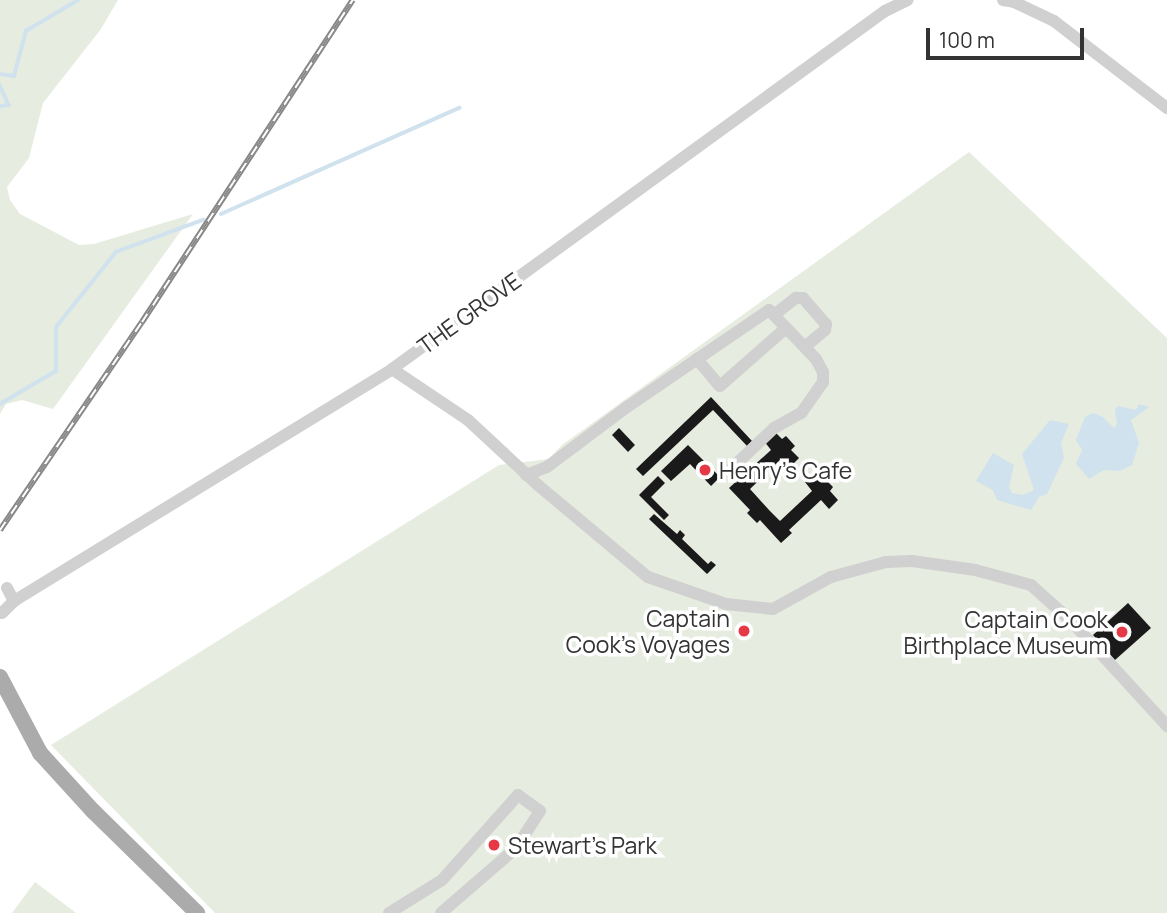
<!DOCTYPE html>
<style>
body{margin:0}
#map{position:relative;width:1167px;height:913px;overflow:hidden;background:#fff;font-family:Manrope,sans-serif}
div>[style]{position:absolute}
.green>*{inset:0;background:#e6ecdf}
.water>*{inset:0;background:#cfe2ee}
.stream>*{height:3.5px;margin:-1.75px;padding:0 1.75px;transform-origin:1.75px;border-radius:1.75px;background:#cfe2ee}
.building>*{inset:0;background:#1a1a1a}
.minor>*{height:12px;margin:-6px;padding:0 6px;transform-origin:6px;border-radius:6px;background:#d0d0d0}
.major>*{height:16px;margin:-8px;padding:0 8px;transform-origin:8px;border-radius:8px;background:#ababab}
.rail>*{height:6px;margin-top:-3px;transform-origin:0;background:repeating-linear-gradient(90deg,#fff 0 10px,#888 0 20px);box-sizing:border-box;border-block:2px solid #888}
.dots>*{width:19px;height:19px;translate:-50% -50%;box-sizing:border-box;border:4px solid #fff;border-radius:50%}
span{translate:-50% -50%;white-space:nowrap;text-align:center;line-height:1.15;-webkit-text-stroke:7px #fff;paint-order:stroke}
.street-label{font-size:23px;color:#333}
.poi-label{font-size:23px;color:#333}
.left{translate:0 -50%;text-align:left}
.right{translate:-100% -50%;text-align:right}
.scale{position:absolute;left:926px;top:28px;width:158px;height:32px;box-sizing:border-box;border:4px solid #333;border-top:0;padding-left:9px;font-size:21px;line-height:24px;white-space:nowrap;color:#333;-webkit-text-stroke:5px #fff;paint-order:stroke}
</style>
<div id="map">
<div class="green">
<div style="clip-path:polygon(0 0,118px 0,101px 29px,43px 103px,29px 158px,7px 187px,10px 200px,20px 214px,79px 245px,94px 244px,193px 214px,53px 409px,22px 400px,6px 404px,0 414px)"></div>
<div style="clip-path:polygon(969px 152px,1167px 338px,1167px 913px,215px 913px,51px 745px,499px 465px,549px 459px,562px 445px)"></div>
<div style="clip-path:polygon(35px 882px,76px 913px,12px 913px)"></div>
</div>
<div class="water">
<div style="clip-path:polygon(1139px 404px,1149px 407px,1131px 420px,1139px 443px,1132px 465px,1120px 471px,1104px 470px,1089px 479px,1076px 464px,1082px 450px,1076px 440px,1085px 417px,1093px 413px,1103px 417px,1114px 428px,1117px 424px,1115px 409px,1118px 406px,1136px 410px)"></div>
<div style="clip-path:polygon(1050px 420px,1069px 424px,1061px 443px,1064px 458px,1047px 494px,1039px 497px,1031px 510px,997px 500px,993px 490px,976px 481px,993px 453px,1014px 465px,1009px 487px,1012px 493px,1023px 495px,1034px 490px,1022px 454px)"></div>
</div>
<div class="stream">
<div style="left:0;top:74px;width:14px;rotate:8deg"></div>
<div style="left:14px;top:76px;width:47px;rotate:-75.1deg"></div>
<div style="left:26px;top:31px;width:61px;rotate:-30.8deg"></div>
<div style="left:0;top:85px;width:22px;rotate:66deg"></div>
<div style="left:9px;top:105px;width:9px;rotate:167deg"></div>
<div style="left:221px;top:214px;width:261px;rotate:-24deg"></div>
<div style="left:0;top:404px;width:65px;rotate:-30.5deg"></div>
<div style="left:56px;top:371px;width:44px;rotate:-90deg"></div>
<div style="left:56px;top:327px;width:96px;rotate:-51.3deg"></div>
<div style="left:116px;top:252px;width:93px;rotate:-20.2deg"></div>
</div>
<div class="building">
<div style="clip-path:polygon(711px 397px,752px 441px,747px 446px,713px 410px,643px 476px,636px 469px)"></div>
<div style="clip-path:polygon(619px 428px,635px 445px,628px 452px,612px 435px)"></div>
<div style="clip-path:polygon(774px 431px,782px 439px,786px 436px,795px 446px,791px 450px,799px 458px,789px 468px,781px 459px,750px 489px,769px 510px,780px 521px,812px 491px,805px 482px,813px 474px,821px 482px,825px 479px,833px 487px,830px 491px,838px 500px,829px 509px,821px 500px,789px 530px,792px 533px,781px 543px,760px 520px,757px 523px,747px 513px,750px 510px,729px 488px,771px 450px,764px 441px)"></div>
<div style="clip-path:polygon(688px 445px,720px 477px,711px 486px,690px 464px,671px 481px,661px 471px)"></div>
<div style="clip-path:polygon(658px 476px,665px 483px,651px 497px,669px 515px,664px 520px,639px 495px)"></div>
<div style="clip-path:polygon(654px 514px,677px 534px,680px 530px,685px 535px,682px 539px,708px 564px,711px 561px,716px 565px,707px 574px,649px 519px)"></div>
<div style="clip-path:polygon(1128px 603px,1151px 628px,1115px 660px,1093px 635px)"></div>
</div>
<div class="minor">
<div style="left:1003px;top:0;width:11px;rotate:10deg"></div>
<div style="left:1014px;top:2px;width:44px;rotate:25.4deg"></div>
<div style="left:1054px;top:21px;width:143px;rotate:37.6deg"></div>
<div style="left:774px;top:315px;width:28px;rotate:-38deg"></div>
<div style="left:796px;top:298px;width:7px"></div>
<div style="left:803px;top:298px;width:35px;rotate:49deg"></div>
<div style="left:826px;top:324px;width:6px;rotate:99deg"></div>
<div style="left:825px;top:330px;width:26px;rotate:140deg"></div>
<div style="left:697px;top:359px;width:35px;rotate:50deg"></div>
<div style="left:720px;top:386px;width:88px;rotate:-41.3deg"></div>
<div style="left:392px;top:369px;width:92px;rotate:33.9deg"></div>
<div style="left:468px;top:420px;width:97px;rotate:42.9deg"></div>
<div style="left:539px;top:486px;width:142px;rotate:39.9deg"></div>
<div style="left:648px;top:577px;width:83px;rotate:19.1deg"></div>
<div style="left:726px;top:604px;width:47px;rotate:6.1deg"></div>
<div style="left:773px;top:609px;width:66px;rotate:-28.9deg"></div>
<div style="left:831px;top:577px;width:57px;rotate:-15.3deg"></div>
<div style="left:886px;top:562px;width:26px;rotate:-2deg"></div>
<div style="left:912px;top:561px;width:64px;rotate:8.1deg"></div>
<div style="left:975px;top:570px;width:58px;rotate:15deg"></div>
<div style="left:1031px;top:585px;width:52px;rotate:41.9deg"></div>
<div style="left:1070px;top:620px;width:144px;rotate:47.5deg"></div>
<div style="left:526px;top:475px;width:22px;rotate:-21deg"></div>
<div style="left:547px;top:467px;width:100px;rotate:-36.9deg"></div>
<div style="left:627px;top:407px;width:172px;rotate:-34.3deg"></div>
<div style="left:769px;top:310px;width:68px;rotate:46.2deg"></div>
<div style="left:816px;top:359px;width:15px;rotate:62deg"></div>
<div style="left:823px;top:372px;width:10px;rotate:90deg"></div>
<div style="left:823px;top:382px;width:38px;rotate:125deg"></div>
<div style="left:801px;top:413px;width:31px;rotate:151deg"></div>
<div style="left:774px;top:428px;width:57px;rotate:136.4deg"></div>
<div style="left:7px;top:588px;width:15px;rotate:62deg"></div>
<div style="left:2px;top:613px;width:17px;rotate:-45deg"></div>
<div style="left:14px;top:601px;width:444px;rotate:-31.5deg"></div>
<div style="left:392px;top:369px;width:609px;rotate:-35.99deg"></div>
<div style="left:885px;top:11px;width:25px;rotate:-26deg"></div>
<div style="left:389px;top:913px;width:62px;rotate:-31.9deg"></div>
<div style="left:442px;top:880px;width:114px;rotate:-48.2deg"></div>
<div style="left:518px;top:795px;width:27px;rotate:36deg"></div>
<div style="left:540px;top:811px;width:44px;rotate:123deg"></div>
<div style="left:516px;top:848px;width:99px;rotate:139.1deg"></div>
</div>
<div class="major">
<div style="left:0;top:677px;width:86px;rotate:62.2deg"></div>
<div style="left:40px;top:753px;width:79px;rotate:47.6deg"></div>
<div style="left:93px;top:811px;width:146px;rotate:44.4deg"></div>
</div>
<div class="rail">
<div style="left:0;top:530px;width:252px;rotate:-55.7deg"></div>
<div style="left:142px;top:322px;width:385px;rotate:-56.8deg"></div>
</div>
<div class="dots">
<div style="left:705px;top:470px;background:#e63946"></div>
<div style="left:744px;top:631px;background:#e63946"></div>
<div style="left:1122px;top:632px;background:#e63946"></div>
<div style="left:494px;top:845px;background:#e63946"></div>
</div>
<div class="street-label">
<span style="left:469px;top:313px;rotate:-36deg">THE GROVE</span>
</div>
<div class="poi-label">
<span class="left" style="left:719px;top:470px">Henry's Cafe</span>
<span class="right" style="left:730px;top:631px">Captain<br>Cook's Voyages</span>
<span class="right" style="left:1108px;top:632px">Captain Cook<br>Birthplace Museum</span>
<span class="left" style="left:508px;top:845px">Stewart's Park</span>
</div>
<div class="scale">100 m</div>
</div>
